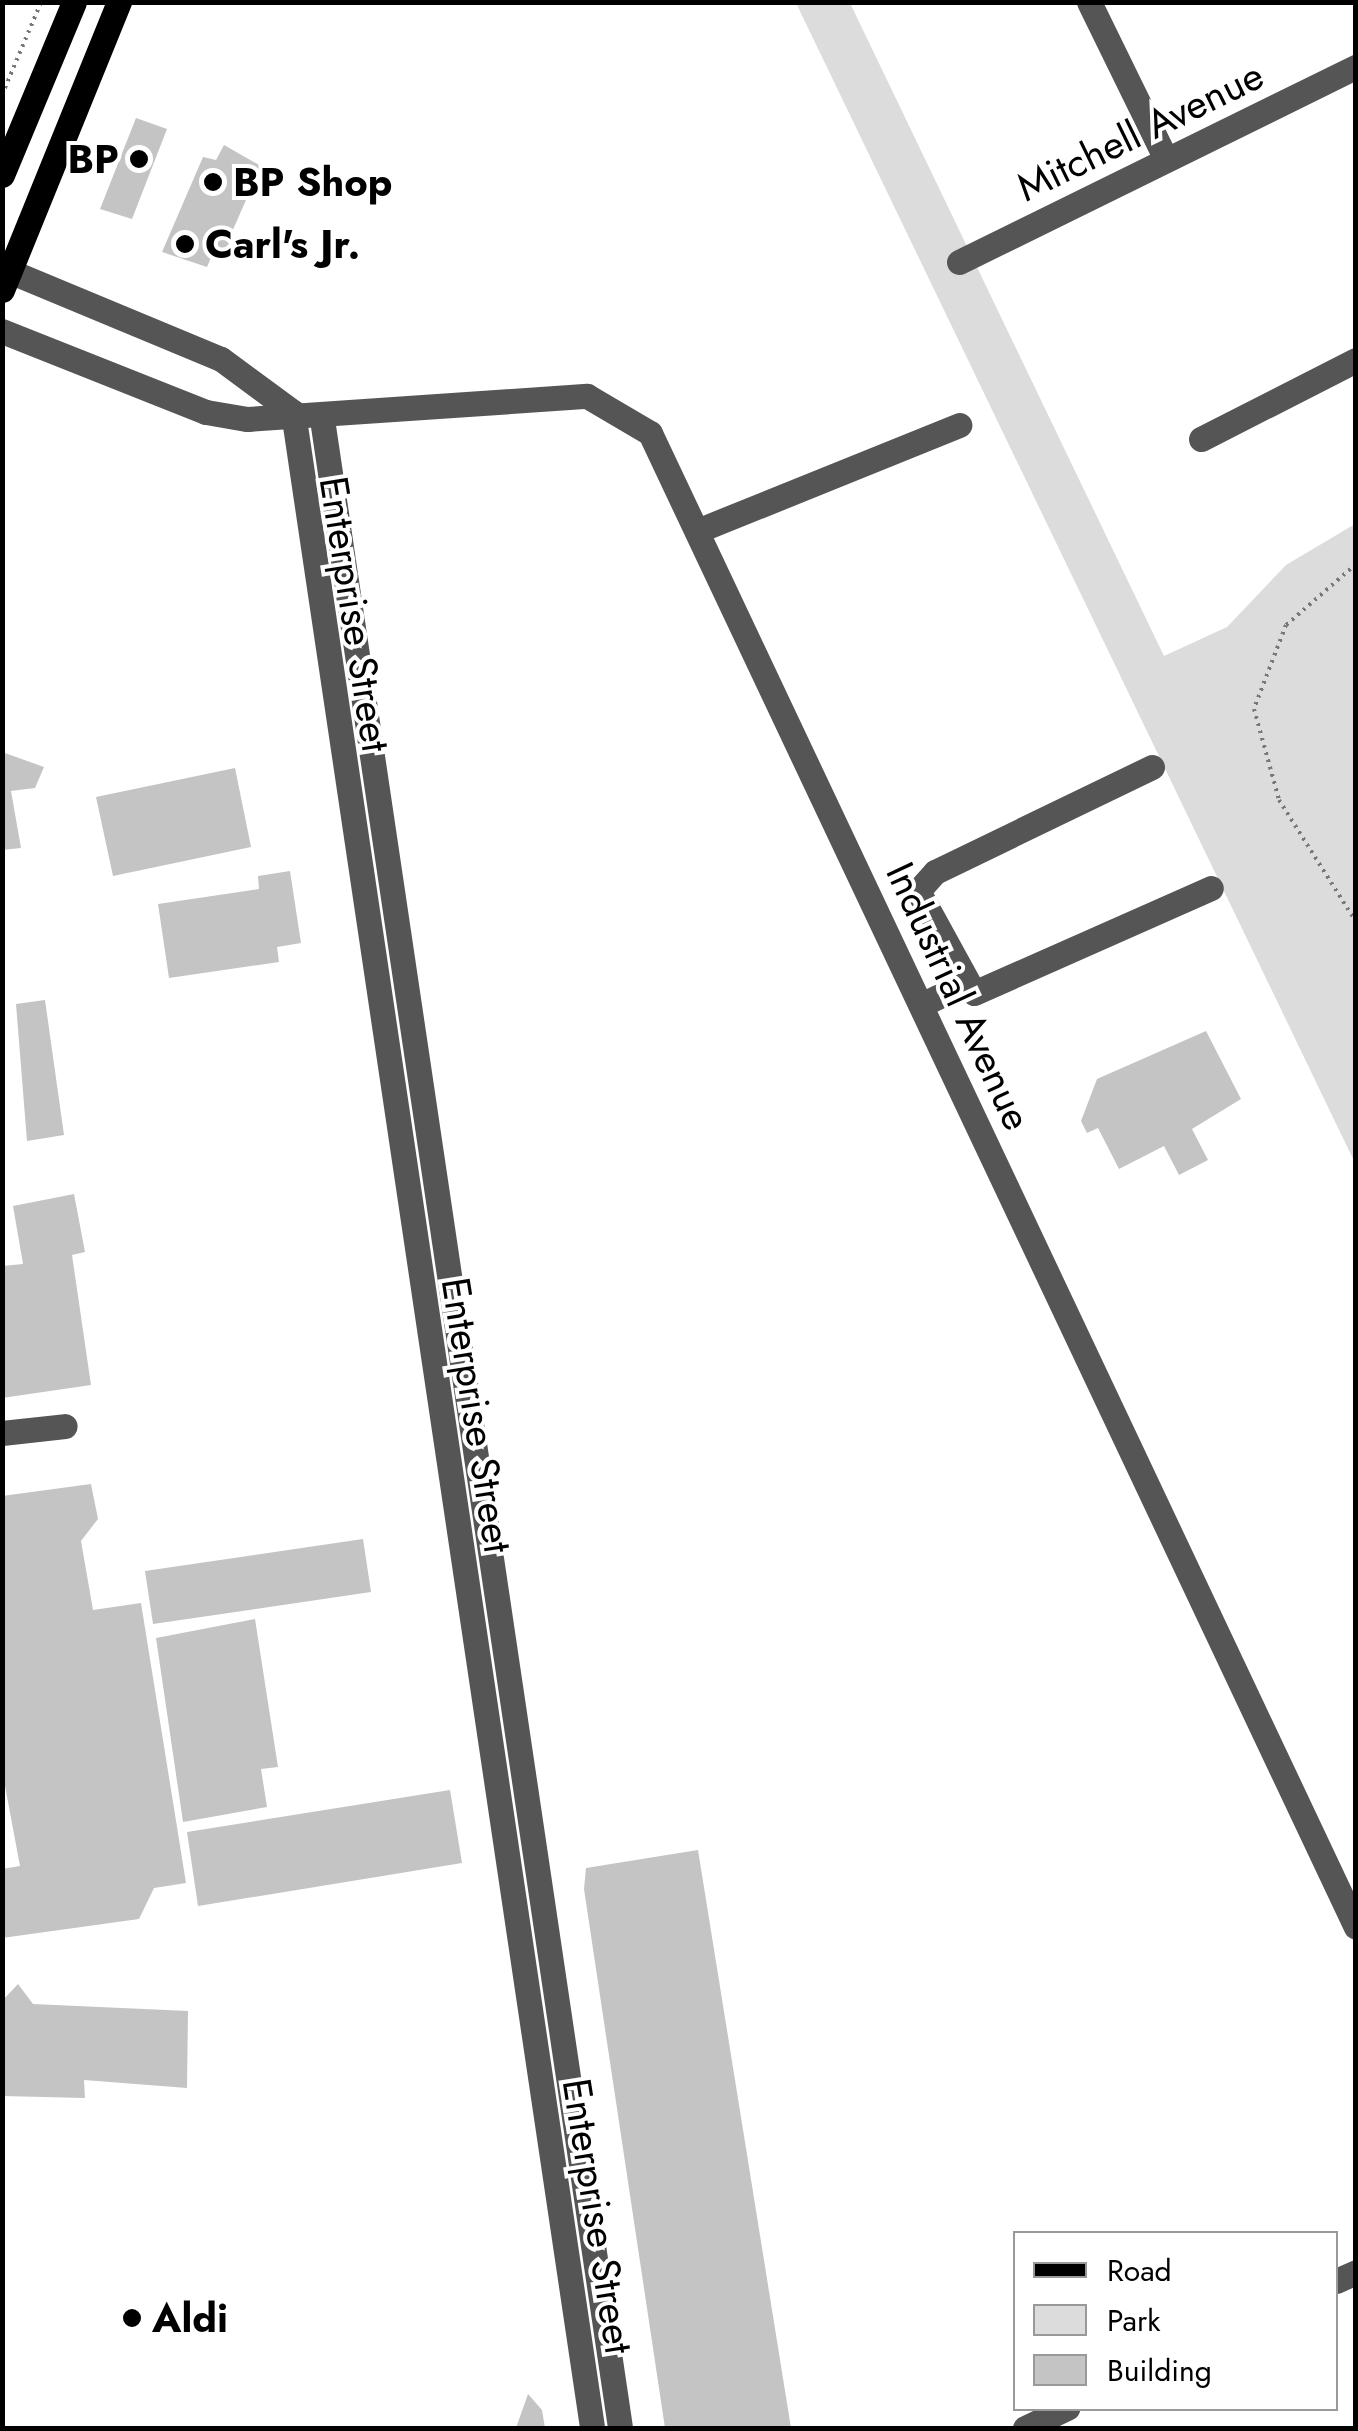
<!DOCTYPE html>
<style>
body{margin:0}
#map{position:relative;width:1358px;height:2431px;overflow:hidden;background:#fff;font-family:Jost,sans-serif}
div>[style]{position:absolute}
.green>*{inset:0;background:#dcdcdc}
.building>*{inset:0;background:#c4c4c4}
.path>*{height:4px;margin-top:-2px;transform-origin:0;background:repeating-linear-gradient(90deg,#777 0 2.5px,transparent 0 7.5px)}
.minor>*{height:25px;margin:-12.5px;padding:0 12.5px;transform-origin:12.5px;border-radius:12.5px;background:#555}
.major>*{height:25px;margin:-12.5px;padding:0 12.5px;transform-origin:12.5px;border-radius:12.5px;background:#000}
.dots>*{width:28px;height:28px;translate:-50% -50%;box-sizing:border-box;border:5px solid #fff;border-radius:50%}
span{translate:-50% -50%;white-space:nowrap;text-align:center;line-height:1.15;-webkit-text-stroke:8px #fff;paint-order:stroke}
.street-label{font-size:40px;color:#000}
.poi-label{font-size:40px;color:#000;font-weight:700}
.right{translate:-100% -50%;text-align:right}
.left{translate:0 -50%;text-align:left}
.frame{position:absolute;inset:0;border:5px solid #000;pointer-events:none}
.legend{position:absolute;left:1013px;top:2231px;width:325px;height:180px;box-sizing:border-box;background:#fff;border:2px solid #999;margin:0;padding:12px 18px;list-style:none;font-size:30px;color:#000}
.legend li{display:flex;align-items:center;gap:20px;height:50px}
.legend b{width:50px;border:2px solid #999}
</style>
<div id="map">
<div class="green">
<div style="clip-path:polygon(796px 3px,850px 3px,1164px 656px,1227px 627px,1286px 565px,1355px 524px,1355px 1163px)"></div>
</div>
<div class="building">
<div style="clip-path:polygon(136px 118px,167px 129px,132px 219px,100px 209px)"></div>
<div style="clip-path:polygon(224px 145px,261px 166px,228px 241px,240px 246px,236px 255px,216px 246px,207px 267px,162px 252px,203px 157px,216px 160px)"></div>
<div style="clip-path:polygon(2px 752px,44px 767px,35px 788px,11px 791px,21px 848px,2px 850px)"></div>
<div style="clip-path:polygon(235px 768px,251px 847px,113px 876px,96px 797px)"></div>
<div style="clip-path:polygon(290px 871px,301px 943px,277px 947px,279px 962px,169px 978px,158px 904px,259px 889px,258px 876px)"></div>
<div style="clip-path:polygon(45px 1000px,64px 1135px,27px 1141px,16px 1004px)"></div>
<div style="clip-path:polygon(1206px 1031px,1241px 1099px,1192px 1129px,1208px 1160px,1179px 1175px,1164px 1146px,1119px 1169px,1098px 1128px,1087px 1133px,1081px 1121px,1097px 1079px)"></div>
<div style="clip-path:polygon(74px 1194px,85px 1252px,72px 1255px,91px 1385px,2px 1398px,2px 1266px,23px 1264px,13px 1206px)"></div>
<div style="clip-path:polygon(91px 1484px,98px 1519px,81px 1541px,93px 1610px,141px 1603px,186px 1883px,154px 1888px,139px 1919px,2px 1938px,2px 1869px,20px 1866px,2px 1770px,2px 1496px)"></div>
<div style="clip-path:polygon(363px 1539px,371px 1592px,153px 1624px,145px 1571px)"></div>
<div style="clip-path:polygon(255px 1619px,278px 1767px,261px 1769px,267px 1807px,183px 1822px,156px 1638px)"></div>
<div style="clip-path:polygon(450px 1790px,462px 1863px,198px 1906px,187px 1832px)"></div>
<div style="clip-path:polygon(698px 1850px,791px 2428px,665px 2428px,584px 1889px,586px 1868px)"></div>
<div style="clip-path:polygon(18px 1984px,33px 2004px,188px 2011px,187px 2088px,84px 2080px,85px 2098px,2px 2096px,2px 2001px)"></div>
<div style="clip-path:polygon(528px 2394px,542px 2410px,545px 2428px,516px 2428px)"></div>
</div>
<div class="path">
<div style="left:2px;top:95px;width:101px;rotate:-67.2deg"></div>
<div style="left:1356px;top:564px;width:93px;rotate:138.9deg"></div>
<div style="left:1286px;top:625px;width:90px;rotate:110.9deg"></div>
<div style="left:1254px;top:709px;width:94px;rotate:74.6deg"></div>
<div style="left:1279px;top:800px;width:144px;rotate:57.7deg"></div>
</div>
<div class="minor">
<div style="left:1089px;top:2px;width:175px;rotate:63.9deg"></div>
<div style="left:959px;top:262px;width:442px;rotate:-26.2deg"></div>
<div style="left:2px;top:268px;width:237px;rotate:22.6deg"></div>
<div style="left:221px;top:359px;width:89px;rotate:36.4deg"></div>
<div style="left:2px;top:331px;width:219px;rotate:21.7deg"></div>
<div style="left:206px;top:412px;width:42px;rotate:9.7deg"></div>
<div style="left:247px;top:419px;width:341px;rotate:-3.9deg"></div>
<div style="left:587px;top:396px;width:73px;rotate:30.4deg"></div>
<div style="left:650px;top:433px;width:1652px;rotate:64.71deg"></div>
<div style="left:293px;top:412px;width:2038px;rotate:81.56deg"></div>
<div style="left:322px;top:419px;width:2031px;rotate:81.56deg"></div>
<div style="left:1201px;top:439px;width:174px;rotate:-27deg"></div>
<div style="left:697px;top:531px;width:283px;rotate:-22deg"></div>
<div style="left:1152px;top:767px;width:241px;rotate:154.2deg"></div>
<div style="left:935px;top:872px;width:25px;rotate:132deg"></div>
<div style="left:918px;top:891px;width:116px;rotate:61.2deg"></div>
<div style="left:974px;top:993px;width:259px;rotate:-23.9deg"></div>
<div style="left:921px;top:1005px;width:48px;rotate:-26deg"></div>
<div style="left:2px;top:1433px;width:63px;rotate:-6.3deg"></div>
<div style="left:1336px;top:2281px;width:22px;rotate:-24deg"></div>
<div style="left:1025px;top:2428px;width:47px;rotate:-25.5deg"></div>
</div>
<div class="major">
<div style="left:2px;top:175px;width:187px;rotate:-67.4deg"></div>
<div style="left:2px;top:290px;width:311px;rotate:-67.9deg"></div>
</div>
<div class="dots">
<div style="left:139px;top:159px;background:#000"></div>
<div style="left:213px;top:182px;background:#000"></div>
<div style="left:185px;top:244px;background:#000"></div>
<div style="left:132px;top:2318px;background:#000"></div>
</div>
<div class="street-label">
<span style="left:1140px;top:131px;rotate:-26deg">Mitchell Avenue</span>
<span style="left:355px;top:614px;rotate:81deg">Enterprise Street</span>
<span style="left:959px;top:996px;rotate:65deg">Industrial Avenue</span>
<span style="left:477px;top:1415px;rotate:81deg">Enterprise Street</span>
<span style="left:598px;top:2216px;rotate:81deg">Enterprise Street</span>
</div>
<div class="poi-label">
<span class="right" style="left:119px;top:159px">BP</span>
<span class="left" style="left:233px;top:182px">BP Shop</span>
<span class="left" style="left:205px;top:244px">Carl's Jr.</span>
<span class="left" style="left:152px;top:2318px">Aldi</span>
</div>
<div class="frame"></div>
<ul class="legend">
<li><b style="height:12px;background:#000"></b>Road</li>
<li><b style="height:28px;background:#dcdcdc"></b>Park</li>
<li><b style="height:28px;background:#c4c4c4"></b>Building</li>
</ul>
</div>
